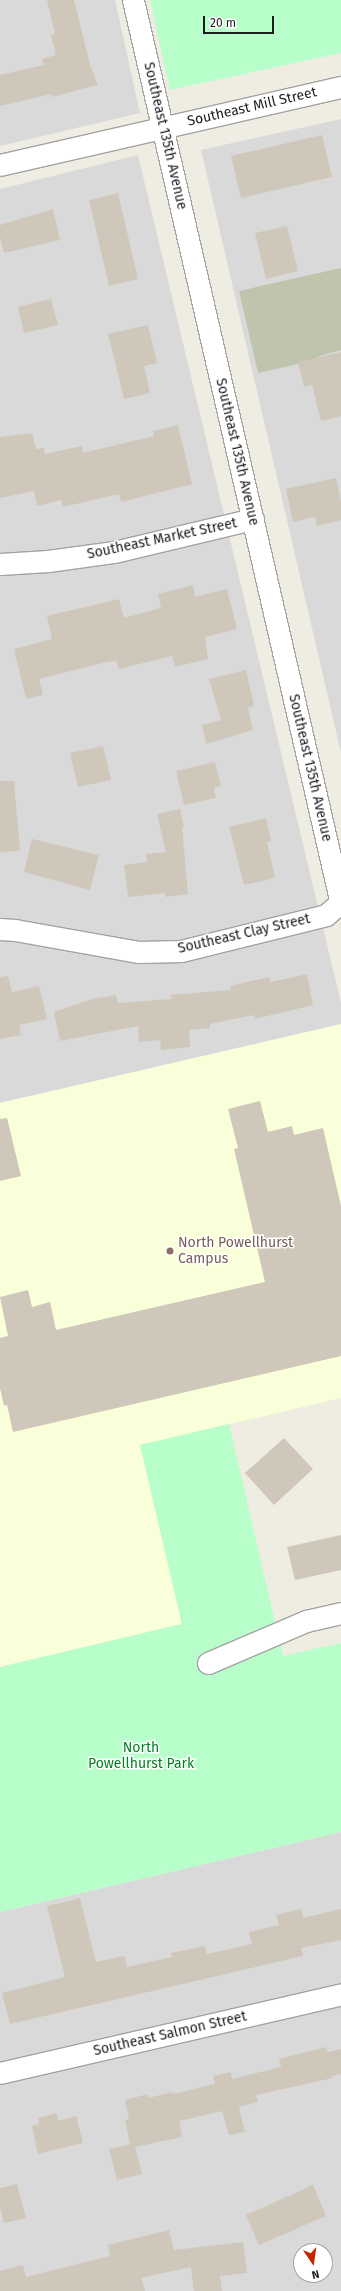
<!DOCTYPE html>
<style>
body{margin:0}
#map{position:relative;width:341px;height:2291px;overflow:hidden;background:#efede1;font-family:"Fira Sans",sans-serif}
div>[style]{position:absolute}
.residential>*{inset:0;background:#dad9d9}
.education>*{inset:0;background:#f8ffd9}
.construction>*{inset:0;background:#bfc4ac}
.park>*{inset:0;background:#b8fecb}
.building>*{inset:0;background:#cfc7ba}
.roads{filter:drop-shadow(1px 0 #a3a3a3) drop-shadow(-1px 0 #a3a3a3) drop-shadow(0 1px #a3a3a3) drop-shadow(0 -1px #a3a3a3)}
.minor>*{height:21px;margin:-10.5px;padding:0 10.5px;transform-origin:10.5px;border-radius:10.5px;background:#fff}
.dots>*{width:11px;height:11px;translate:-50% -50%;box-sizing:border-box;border:2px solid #fff;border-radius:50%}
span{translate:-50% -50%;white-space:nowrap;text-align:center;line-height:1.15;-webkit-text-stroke:3px #fff;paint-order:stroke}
.street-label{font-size:14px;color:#1c1c1c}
.education-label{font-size:14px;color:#785e54}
.left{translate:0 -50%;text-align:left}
.park-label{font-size:14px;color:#028225}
.north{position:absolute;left:293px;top:2243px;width:40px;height:40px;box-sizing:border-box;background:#fff;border:1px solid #a4a4a4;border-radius:50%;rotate:167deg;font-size:11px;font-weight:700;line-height:16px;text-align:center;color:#1c1c1c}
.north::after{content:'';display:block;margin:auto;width:14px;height:18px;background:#c82600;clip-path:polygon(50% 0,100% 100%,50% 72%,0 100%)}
.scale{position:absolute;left:203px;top:16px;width:71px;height:18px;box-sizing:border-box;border:2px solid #1c1c1c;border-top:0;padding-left:5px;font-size:12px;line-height:14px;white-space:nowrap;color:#1c1c1c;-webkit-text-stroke:3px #fff;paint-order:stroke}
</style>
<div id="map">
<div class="residential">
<div style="clip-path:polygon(0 0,115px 0,140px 113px,0 146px)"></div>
<div style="clip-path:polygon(341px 119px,341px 753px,201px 150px)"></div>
<div style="clip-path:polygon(138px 155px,341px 1003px,341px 1024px,0 1103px,0 189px)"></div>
<div style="clip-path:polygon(evenodd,341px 1832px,341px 2291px,0 2291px,0 1912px,341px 1832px,301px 2251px,325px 2251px,325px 2275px,301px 2275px,301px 2251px)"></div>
</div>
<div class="education">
<div style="clip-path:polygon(341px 1024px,341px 1398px,141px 1445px,182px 1624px,0 1667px,0 1103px)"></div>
</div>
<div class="construction">
<div style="clip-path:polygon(341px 268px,341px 350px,320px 356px,311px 361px,258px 373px,239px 291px)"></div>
</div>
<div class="park">
<div style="clip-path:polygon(150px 0,341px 0,341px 53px,170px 90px)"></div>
<div style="clip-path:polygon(229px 1424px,283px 1656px,341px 1643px,341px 1832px,0 1912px,0 1667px,182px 1624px,140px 1445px)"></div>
</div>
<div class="building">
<div style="clip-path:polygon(47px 0,74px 0,90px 65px,98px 85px,52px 97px,51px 94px,0 106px,0 75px,44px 65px,42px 59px,56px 55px,51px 35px,55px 34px)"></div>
<div style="clip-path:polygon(322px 135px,332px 177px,241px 198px,231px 156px)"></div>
<div style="clip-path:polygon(118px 193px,138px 279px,109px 286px,89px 200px)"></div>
<div style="clip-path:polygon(53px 209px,60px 240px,4px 253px,0 238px,0 225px)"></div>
<div style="clip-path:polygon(287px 226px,298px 271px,266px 279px,255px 233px)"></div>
<div style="clip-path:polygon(51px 299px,58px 325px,24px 333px,18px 307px)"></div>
<div style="clip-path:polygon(148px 325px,157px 363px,144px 366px,150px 393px,124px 399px,108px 334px)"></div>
<div style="clip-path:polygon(341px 352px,341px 416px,321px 421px,312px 385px,304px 387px,298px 362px)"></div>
<div style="clip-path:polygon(178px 425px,192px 484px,121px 502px,119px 494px,63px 507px,61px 500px,37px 506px,34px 491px,0 498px,0 437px,32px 433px,36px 449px,44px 448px,45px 454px,82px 446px,83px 453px,154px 436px,153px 431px)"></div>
<div style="clip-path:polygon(336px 478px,341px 501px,341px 520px,317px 526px,315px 517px,293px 522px,286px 489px)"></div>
<div style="clip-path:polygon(193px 585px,195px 597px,227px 589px,237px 629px,205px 637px,208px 659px,175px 667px,172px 656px,119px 669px,116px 661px,107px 662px,39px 679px,43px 695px,26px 699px,14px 649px,52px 639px,47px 616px,119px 599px,124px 618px,161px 608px,158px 594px)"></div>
<div style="clip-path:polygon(246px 670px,254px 705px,248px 708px,253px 730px,206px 744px,202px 725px,221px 720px,209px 679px)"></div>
<div style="clip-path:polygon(103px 746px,111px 780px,78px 787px,70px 753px)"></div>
<div style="clip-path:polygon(215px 762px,221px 786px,214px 788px,216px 798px,184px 805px,176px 771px)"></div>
<div style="clip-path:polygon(0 781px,14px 781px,20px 851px,0 852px)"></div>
<div style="clip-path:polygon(180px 809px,184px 827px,182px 827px,188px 894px,166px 897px,165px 893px,128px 897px,124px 865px,147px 862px,146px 854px,166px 852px,157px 814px)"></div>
<div style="clip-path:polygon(266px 818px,271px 841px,267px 842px,275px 878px,244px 885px,229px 827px)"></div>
<div style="clip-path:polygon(32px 839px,99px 855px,90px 890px,24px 872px)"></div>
<div style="clip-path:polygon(307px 974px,313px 1005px,255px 1019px,254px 1015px,210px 1024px,210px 1028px,189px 1030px,190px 1047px,161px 1050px,160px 1040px,139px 1042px,138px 1026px,60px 1041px,54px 1012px,92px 999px,116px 995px,118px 1003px,172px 999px,171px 995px,231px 990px,230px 986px,269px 977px,271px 982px)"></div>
<div style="clip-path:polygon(8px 976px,12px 992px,39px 986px,47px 1019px,19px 1025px,21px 1035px,0 1039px,0 977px)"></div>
<div style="clip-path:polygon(260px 1101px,268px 1132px,292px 1126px,294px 1135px,323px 1128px,341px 1206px,341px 1356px,13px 1432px,7px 1405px,4px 1406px,0 1388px,0 1338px,8px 1336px,0 1297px,28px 1290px,32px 1307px,50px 1302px,56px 1330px,265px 1282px,234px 1149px,238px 1148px,228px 1109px)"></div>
<div style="clip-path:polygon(7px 1118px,21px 1176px,0 1181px,0 1119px)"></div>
<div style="clip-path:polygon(284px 1438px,313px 1469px,274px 1505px,245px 1473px)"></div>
<div style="clip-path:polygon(341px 1535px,341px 1570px,295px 1580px,287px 1547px)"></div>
<div style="clip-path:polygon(80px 1898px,96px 1962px,124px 1956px,127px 1967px,172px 1957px,171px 1953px,205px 1946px,207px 1954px,252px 1944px,249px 1932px,279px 1925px,276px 1915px,301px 1909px,303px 1918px,341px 1909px,341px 1940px,301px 1948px,303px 1956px,10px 2024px,2px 1993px,65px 1977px,47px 1906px)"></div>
<div style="clip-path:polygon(326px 2047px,328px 2052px,341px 2049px,341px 2074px,332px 2076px,333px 2078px,256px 2095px,258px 2102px,239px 2107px,245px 2132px,229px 2135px,222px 2111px,179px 2121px,182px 2137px,135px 2147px,142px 2174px,117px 2180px,109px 2149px,130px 2144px,125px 2120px,129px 2119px,125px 2100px,148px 2094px,148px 2098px,172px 2092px,173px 2094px,215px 2084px,213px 2076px,231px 2072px,232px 2079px,281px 2067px,279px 2059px)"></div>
<div style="clip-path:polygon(57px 2113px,58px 2121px,76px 2116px,83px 2143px,38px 2154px,32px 2126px,39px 2124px,38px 2118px)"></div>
<div style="clip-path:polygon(17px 2184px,26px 2218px,4px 2223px,0 2207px,0 2188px)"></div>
<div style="clip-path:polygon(313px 2185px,326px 2216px,259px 2245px,246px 2215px)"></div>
<div style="clip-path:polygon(169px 2230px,174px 2250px,243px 2242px,247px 2273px,220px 2276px,222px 2291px,194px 2291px,191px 2267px,141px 2278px,145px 2291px,0 2291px,0 2271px,23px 2265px,26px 2277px,110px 2256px,108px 2245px)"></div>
</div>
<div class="roads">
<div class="minor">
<div style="left:133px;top:0;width:928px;rotate:77.04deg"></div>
<div style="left:0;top:165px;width:350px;rotate:-12.9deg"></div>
<div style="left:0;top:564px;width:48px;rotate:-3.6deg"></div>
<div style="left:48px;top:561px;width:67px;rotate:-7.8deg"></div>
<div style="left:114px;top:552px;width:143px;rotate:-13.4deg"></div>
<div style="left:0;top:929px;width:15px;rotate:4deg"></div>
<div style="left:15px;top:930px;width:126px;rotate:10.1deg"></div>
<div style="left:139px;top:952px;width:42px;rotate:-1.4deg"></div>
<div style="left:181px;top:951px;width:149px;rotate:-13.9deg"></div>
<div style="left:326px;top:915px;width:20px;rotate:-41deg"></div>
<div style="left:208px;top:1663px;width:107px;rotate:-23.2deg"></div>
<div style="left:306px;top:1621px;width:36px;rotate:-13deg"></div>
<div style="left:0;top:2073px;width:350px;rotate:-13deg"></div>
</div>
</div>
<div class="dots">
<div style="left:170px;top:1251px;background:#8d6e63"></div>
</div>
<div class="street-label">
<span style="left:252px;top:107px;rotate:-13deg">Southeast Mill Street</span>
<span style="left:165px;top:136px;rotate:77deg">Southeast 135th Avenue</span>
<span style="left:237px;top:452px;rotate:77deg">Southeast 135th Avenue</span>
<span style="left:162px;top:539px;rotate:-12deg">Southeast Market Street</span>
<span style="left:310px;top:768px;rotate:77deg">Southeast 135th Avenue</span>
<span style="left:244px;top:934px;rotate:-13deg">Southeast Clay Street</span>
<span style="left:170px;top:2034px;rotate:-13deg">Southeast Salmon Street</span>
</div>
<div class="education-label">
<span class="left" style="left:178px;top:1251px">North Powellhurst<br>Campus</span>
</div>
<div class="park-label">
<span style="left:141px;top:1756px">North<br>Powellhurst Park</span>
</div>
<div class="north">N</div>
<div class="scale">20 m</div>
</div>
